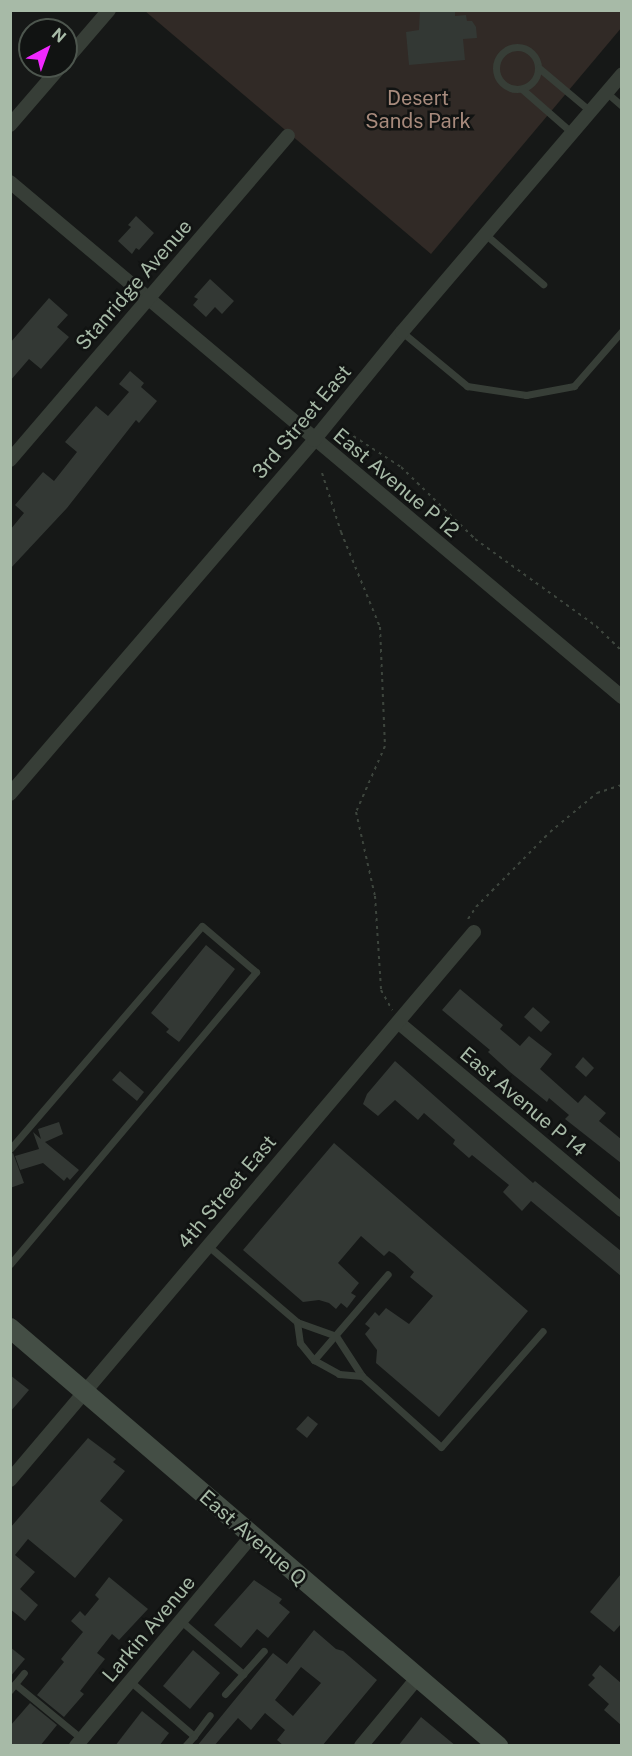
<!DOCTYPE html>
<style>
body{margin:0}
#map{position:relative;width:632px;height:1756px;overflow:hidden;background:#161817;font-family:"Public Sans",sans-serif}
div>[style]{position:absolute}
.green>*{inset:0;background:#312a26}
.building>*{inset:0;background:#333834}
.path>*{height:2px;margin-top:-1px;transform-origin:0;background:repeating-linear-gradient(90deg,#3d453d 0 3px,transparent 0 7.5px)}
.lane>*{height:7px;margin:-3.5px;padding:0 3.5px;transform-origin:3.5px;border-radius:3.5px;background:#373e37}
.lane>.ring{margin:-3.5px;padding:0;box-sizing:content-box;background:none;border:7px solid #373e37;border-radius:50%}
.street>*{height:14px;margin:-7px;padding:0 7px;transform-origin:7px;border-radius:7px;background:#373e37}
.secondary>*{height:20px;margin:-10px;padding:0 10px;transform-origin:10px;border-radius:10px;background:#444e45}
span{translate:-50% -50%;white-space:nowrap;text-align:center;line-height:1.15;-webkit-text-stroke:5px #111312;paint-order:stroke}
.park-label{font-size:20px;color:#a78a7c}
.street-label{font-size:20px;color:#a7baa7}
.frame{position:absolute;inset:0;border:12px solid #a7baa7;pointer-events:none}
.north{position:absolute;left:18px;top:18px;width:60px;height:60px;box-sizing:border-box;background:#111312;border:2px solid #4d564e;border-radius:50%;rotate:41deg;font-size:16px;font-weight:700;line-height:24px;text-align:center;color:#a7baa7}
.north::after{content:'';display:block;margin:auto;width:21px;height:27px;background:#f128ff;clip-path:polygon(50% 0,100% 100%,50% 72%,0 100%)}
</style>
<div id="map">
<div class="green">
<div style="clip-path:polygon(621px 10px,622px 27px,431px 254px,145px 11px)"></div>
</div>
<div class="building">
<div style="clip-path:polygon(420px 10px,455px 11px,455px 16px,466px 15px,467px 21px,472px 21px,476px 27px,477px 38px,463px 39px,465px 60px,409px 65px,406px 32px,419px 30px)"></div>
<div style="clip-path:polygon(136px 216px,154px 233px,139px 250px,136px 248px,132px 254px,118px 241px,131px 227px,128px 225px)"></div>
<div style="clip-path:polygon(210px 279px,234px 301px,222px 314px,215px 307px,206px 317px,193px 305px,198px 299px,194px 297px)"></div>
<div style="clip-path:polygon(49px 298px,68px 315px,57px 327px,69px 337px,41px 369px,29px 359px,10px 381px,10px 343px)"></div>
<div style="clip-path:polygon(130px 371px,144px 383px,141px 387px,157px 401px,139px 423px,136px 420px,67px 508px,10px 569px,10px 530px,24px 513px,15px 505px,43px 472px,54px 481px,77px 452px,65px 442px,96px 406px,108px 416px,129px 392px,119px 384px)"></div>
<div style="clip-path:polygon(206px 945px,235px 969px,179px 1042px,166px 1032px,169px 1029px,151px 1013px)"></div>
<div style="clip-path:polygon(460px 989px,503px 1025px,500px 1029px,520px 1046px,529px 1036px,552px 1054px,540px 1069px,578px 1103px,585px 1095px,606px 1113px,599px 1121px,621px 1139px,621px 1163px,565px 1119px,569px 1115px,549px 1098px,547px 1102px,510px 1072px,488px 1052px,490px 1050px,442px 1010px)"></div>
<div style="clip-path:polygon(533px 1007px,550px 1022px,541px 1032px,524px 1017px)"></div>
<div style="clip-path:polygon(583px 1057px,594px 1068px,586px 1077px,575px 1067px)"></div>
<div style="clip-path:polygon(395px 1061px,533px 1183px,535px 1181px,621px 1251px,621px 1276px,531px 1201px,522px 1211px,503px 1192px,509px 1185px,472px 1155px,469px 1158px,453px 1144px,455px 1140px,424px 1113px,418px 1120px,395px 1100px,378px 1116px,363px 1104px,367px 1094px)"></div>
<div style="clip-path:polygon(120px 1071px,144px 1092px,137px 1101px,112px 1080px)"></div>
<div style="clip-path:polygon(59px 1122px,63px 1134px,45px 1142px,79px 1170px,70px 1180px,67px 1177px,64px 1181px,43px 1163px,20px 1170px,15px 1156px,39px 1149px,33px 1132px,41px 1139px,38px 1129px)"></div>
<div style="clip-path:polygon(334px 1143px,528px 1311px,439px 1417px,376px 1363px,377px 1350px,365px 1334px,370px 1328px,365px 1324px,375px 1312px,379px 1316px,386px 1308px,409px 1324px,433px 1296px,410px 1277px,414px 1272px,394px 1254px,389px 1251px,384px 1256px,361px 1236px,338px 1263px,359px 1283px,351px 1293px,356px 1296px,347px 1308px,341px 1303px,336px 1309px,329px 1303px,319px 1300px,303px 1302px,243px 1250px)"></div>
<div style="clip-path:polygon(13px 1153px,24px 1183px,10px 1188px,10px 1154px)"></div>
<div style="clip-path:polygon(10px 1375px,29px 1390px,10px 1412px)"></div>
<div style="clip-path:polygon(308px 1416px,318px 1424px,307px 1438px,296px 1429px)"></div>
<div style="clip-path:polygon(88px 1438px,116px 1459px,113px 1462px,125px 1471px,100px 1501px,123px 1520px,75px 1578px,28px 1539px,15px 1555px,35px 1572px,20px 1589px,38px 1605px,25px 1621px,10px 1609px,10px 1528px)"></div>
<div style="clip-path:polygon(621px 1574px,621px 1624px,614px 1632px,590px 1612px)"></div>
<div style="clip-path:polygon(109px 1577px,148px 1609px,119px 1640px,112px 1634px,97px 1653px,105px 1659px,80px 1691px,84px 1694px,64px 1717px,37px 1695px,64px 1662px,61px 1659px,83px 1632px,71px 1621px,80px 1611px,85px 1616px,99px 1599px,95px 1595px)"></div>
<div style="clip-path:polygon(254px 1580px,282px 1599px,279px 1603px,290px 1612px,268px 1638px,257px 1629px,241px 1648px,214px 1625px)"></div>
<div style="clip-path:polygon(evenodd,314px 1630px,336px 1649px,343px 1651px,377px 1680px,322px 1746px,284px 1746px,277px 1740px,285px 1730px,265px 1713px,251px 1730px,238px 1718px,214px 1746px,197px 1746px,273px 1653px,287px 1664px,314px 1630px,301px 1667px,321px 1683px,293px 1716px,275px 1700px,301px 1667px)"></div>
<div style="clip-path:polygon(10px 1647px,25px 1659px,10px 1677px)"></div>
<div style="clip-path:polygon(193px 1650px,220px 1673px,190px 1709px,163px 1686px)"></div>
<div style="clip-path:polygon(600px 1665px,621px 1683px,621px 1725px,604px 1710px,609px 1704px,588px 1685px,595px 1678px,592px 1675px)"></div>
<div style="clip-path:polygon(30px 1703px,57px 1725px,40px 1746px,10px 1746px,10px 1726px)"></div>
<div style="clip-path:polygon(142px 1711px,169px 1733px,159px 1746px,115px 1746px)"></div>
<div style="clip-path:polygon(421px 1717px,456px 1746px,398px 1746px)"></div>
</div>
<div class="path">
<div style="left:341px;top:428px;width:72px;rotate:33deg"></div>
<div style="left:401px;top:467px;width:103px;rotate:44.2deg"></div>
<div style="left:475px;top:539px;width:149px;rotate:35.7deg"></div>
<div style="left:596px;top:626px;width:36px;rotate:44deg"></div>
<div style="left:322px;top:473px;width:62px;rotate:72.1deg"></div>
<div style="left:341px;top:532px;width:103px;rotate:67.7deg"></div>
<div style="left:380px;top:627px;width:119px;rotate:87.6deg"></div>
<div style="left:385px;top:746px;width:72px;rotate:113.7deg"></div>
<div style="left:356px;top:812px;width:86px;rotate:77.3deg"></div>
<div style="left:375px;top:896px;width:94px;rotate:86.3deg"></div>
<div style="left:381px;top:990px;width:23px;rotate:61deg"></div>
<div style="left:468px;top:919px;width:14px;rotate:-56deg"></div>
<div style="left:476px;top:907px;width:105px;rotate:-45.4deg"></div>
<div style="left:550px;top:832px;width:61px;rotate:-39.7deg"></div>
<div style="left:597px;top:793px;width:26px;rotate:-18deg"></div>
</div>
<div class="lane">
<div class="ring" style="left:496px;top:47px;width:35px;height:35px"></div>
<div style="left:539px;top:68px;width:67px;rotate:40.1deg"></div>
<div style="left:522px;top:89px;width:67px;rotate:41.3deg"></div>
<div style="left:606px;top:92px;width:21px;rotate:41deg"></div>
<div style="left:485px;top:234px;width:77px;rotate:40.8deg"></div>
<div style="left:402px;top:332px;width:85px;rotate:39.7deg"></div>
<div style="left:467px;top:386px;width:60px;rotate:8.7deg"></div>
<div style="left:526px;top:395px;width:49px;rotate:-10.6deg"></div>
<div style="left:574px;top:386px;width:73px;rotate:-48.9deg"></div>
<div style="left:10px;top:1149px;width:294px;rotate:-49.3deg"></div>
<div style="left:202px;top:926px;width:71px;rotate:40.4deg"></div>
<div style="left:256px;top:972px;width:382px;rotate:130.1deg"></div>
<div style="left:207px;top:1245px;width:118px;rotate:40.5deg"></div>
<div style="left:297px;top:1322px;width:41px;rotate:19.7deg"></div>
<div style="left:336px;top:1336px;width:48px;rotate:57deg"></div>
<div style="left:362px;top:1376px;width:106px;rotate:41.9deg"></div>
<div style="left:441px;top:1447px;width:154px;rotate:-48.7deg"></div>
<div style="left:297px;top:1322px;width:21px;rotate:82deg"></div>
<div style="left:300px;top:1343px;width:22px;rotate:51deg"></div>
<div style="left:314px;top:1360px;width:29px;rotate:29deg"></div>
<div style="left:339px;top:1374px;width:23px;rotate:5deg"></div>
<div style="left:314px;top:1360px;width:113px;rotate:-49.3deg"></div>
<div style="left:181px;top:1621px;width:82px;rotate:40.5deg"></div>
<div style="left:243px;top:1674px;width:31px;rotate:-48deg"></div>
<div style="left:131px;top:1682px;width:83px;rotate:40.6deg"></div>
<div style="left:194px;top:1736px;width:26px;rotate:-53deg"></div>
<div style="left:15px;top:1684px;width:87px;rotate:39.4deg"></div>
<div style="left:10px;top:1690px;width:22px;rotate:-51deg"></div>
<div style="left:225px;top:1694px;width:27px;rotate:-48deg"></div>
<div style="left:185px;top:1746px;width:13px;rotate:-48deg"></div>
</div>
<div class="street">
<div style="left:66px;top:60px;width:66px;rotate:-49.3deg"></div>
<div style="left:10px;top:125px;width:78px;rotate:-49.2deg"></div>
<div style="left:10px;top:182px;width:800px;rotate:40.08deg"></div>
<div style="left:10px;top:460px;width:427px;rotate:-49.4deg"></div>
<div style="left:10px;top:794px;width:467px;rotate:-49.3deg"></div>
<div style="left:314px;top:440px;width:139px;rotate:-50.8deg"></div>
<div style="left:402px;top:332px;width:339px;rotate:-49.5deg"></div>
<div style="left:399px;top:1023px;width:291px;rotate:40deg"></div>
<div style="left:10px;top:1480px;width:718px;rotate:-49.74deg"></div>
<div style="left:76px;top:1746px;width:273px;rotate:-50.1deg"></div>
<div style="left:361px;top:1746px;width:89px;rotate:-50.4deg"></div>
</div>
<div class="secondary">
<div style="left:10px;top:1328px;width:643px;rotate:40.58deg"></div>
</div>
<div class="park-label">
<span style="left:418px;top:110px">Desert<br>Sands Park</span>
</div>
<div class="street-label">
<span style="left:134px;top:285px;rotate:-49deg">Stanridge Avenue</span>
<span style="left:302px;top:422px;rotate:-50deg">3rd Street East</span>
<span style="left:396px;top:483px;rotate:40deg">East Avenue P 12</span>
<span style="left:523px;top:1102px;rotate:40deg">East Avenue P 14</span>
<span style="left:227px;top:1192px;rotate:-50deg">4th Street East</span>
<span style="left:253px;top:1538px;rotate:41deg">East Avenue Q</span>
<span style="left:149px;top:1629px;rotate:-50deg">Larkin Avenue</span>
</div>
<div class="frame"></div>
<div class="north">N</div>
</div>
